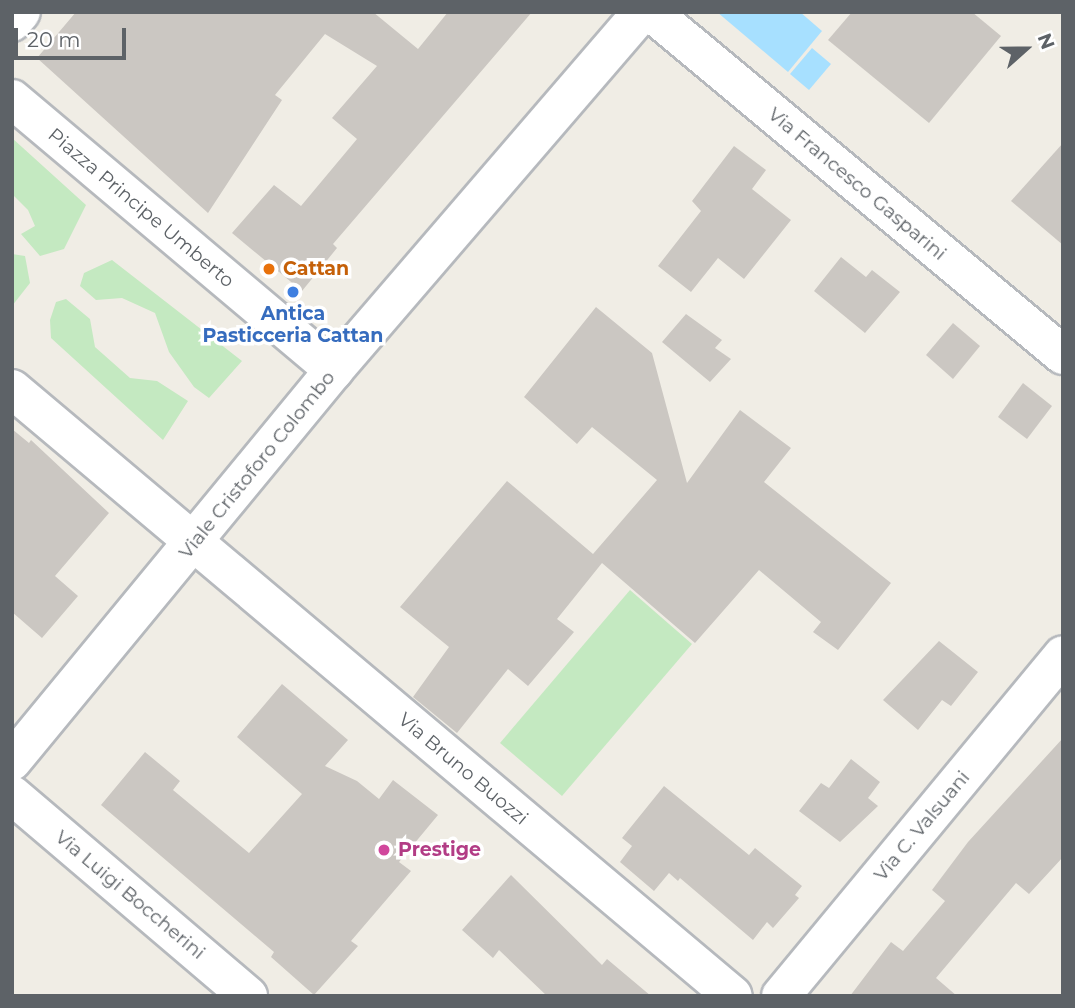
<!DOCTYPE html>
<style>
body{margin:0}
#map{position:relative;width:1075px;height:1008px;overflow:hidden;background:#f0ede5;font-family:Montserrat,sans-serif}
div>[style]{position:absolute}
.green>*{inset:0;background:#c4e9c1}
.water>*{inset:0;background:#a7e0ff}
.building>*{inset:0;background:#cbc7c2}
.roads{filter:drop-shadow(2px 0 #b6b9bd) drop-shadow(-2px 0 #b6b9bd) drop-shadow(0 2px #b6b9bd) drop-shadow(0 -2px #b6b9bd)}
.minor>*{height:38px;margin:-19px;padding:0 19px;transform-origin:19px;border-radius:19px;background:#fff}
.tertiary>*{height:38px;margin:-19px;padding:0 19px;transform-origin:19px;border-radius:19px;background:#fff}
.dots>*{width:19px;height:19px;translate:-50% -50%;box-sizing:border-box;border:4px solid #fff;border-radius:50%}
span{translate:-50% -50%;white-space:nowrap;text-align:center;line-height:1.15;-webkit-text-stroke:7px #fff;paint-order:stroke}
.street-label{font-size:19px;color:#5d6267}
.food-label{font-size:19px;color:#c56008;font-weight:700}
.left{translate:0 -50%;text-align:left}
.shop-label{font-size:19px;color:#366cbe;font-weight:700}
.hotel-label{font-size:19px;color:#b23c85;font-weight:700}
.frame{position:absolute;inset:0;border:14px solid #5d6267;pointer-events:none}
.north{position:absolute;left:991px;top:14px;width:70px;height:70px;-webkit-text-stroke:5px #fff;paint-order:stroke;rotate:69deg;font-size:19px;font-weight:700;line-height:28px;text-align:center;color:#5d6267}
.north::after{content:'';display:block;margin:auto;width:24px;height:32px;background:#5d6267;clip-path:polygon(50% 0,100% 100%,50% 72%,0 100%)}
.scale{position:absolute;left:14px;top:28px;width:112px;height:32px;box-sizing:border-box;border:4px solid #5d6267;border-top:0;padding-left:9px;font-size:21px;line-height:24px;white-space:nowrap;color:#5d6267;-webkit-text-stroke:5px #fff;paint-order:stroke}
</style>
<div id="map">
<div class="green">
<div style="clip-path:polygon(12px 138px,86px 205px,64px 249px,40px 256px,21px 234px,35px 226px,28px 210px,12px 194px)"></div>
<div style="clip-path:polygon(12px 254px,25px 256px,30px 283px,12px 306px)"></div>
<div style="clip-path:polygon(112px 260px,242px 361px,209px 398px,194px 387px,169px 352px,155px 313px,122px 298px,96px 300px,80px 286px,84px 273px)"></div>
<div style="clip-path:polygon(66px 299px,90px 319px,95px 347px,130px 378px,157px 381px,188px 401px,163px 440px,51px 338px,50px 320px,56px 302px)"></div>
<div style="clip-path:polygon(630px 590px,692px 644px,562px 796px,500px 743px)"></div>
</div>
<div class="water">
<div style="clip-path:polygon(717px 12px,800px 12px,822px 31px,788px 72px)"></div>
<div style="clip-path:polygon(812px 48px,831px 64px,809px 90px,790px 74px)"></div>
</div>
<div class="building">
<div style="clip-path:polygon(76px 12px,373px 12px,418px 49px,448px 12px,532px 12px,333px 244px,337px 248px,302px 291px,232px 233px,274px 185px,301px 206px,357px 139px,332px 118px,377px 66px,325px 34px,275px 95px,282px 100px,208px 213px,37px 58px)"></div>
<div style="clip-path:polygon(852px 12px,972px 12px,1001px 36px,929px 123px,828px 40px)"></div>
<div style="clip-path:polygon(1063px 143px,1063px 245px,1011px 201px)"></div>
<div style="clip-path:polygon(734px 146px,766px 170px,752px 189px,791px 220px,744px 279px,718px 258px,691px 292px,658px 266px,701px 211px,692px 201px)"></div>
<div style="clip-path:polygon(841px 257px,866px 277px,872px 270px,900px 292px,865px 333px,814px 291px)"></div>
<div style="clip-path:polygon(596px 307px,652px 353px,687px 483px,740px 410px,791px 448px,764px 482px,891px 583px,838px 650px,813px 632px,821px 622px,759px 570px,695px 643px,602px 563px,557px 619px,574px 632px,528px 686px,508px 669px,457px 733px,413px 697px,449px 647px,400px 607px,507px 481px,593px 554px,657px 480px,592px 427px,577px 444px,524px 397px)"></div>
<div style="clip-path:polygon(686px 314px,722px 340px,715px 348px,731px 359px,710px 382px,662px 342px)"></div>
<div style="clip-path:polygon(953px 323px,980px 346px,953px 379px,926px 355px)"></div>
<div style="clip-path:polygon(1023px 383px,1052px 406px,1027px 439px,998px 417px)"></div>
<div style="clip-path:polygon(12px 429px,29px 443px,31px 440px,109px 513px,55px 576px,78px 596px,42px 638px,12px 612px)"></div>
<div style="clip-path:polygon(939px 641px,978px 672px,951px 706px,942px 700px,918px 730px,883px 700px)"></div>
<div style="clip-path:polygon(282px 684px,348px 740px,325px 766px,357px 781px,379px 799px,393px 780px,438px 815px,399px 862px,411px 871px,351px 941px,358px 946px,314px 995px,271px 957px,274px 952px,101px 805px,145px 752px,180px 781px,173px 790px,249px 853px,302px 794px,237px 737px)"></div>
<div style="clip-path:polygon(1063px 738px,1063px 857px,1029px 894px,1016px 883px,936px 978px,957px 996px,850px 996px,891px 942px,903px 951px,945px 901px,932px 890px,968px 842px)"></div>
<div style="clip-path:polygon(851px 759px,880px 782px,868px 798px,878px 806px,840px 842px,799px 811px,821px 783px,829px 788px)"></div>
<div style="clip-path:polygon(664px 786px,749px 855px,755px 848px,802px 886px,795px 895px,799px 898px,773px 928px,767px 922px,753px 940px,680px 878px,678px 881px,669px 873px,654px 891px,620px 862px,632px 846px,622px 838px)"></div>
<div style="clip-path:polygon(511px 875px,602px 965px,607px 959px,651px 996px,547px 996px,499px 950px,493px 958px,462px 930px)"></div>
</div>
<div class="roads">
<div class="minor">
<div style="left:651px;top:12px;width:536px;rotate:39.78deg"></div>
<div style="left:12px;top:22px;width:13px;rotate:-48deg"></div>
<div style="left:12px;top:99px;width:421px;rotate:40.1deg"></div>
<div style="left:12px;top:389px;width:942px;rotate:40.09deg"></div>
<div style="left:12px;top:795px;width:310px;rotate:40.4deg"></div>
<div style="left:781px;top:996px;width:442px;rotate:-50.4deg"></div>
</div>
<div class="tertiary">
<div style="left:12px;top:761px;width:507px;rotate:-50.53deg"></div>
<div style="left:334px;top:370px;width:472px;rotate:-49.3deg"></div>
</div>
</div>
<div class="dots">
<div style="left:269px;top:269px;background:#e8710a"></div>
<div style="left:293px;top:292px;background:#3f7fe0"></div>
<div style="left:384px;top:850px;background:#d1479c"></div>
</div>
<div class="street-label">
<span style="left:857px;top:184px;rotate:40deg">Via Francesco Gasparini</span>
<span style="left:141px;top:208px;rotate:40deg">Piazza Principe Umberto</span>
<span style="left:257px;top:465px;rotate:-51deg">Viale Cristoforo Colombo</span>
<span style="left:463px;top:769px;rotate:40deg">Via Bruno Buozzi</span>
<span style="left:922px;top:826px;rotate:-50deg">Via C. Valsuani</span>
<span style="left:130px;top:895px;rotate:40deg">Via Luigi Boccherini</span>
</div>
<div class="food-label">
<span class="left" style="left:283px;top:269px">Cattan</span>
</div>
<div class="shop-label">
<span style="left:293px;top:325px">Antica<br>Pasticceria Cattan</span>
</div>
<div class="hotel-label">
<span class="left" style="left:398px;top:850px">Prestige</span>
</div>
<div class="frame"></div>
<div class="north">N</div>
<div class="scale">20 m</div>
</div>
